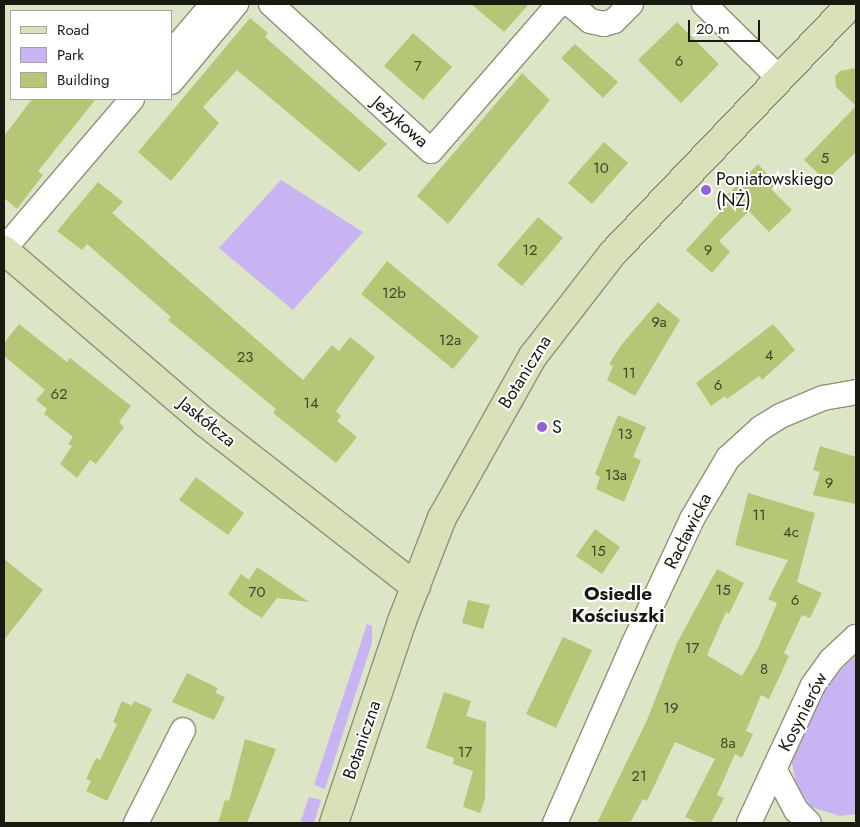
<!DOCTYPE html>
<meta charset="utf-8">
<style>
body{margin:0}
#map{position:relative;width:860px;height:827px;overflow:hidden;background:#dde5c7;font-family:Jost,sans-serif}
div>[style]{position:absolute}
.green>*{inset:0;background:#c9b4f3}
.building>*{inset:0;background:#b5c776}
.roads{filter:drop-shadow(1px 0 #8c9377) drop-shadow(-1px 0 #8c9377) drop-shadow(0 1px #8c9377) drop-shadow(0 -1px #8c9377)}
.street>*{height:24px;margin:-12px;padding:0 12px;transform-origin:12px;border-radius:12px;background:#fff}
.secondary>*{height:28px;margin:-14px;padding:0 14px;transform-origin:14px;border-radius:14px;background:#dae0b9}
.dots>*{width:14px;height:14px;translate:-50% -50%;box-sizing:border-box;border:2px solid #fff;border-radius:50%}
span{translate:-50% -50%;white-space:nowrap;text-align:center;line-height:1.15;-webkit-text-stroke:4px #fff;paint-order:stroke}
.number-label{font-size:15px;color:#3f452a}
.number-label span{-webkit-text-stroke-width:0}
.street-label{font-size:18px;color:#181a10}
.poi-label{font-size:18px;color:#181a10}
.left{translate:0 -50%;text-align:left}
.neighbourhood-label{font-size:19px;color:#181a10;font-weight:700}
.frame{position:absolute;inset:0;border:5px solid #181a10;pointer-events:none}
.legend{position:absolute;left:10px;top:10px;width:162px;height:90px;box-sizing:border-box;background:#fff;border:1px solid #a3a39f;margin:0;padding:6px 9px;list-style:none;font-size:15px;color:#181a10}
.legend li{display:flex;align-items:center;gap:10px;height:25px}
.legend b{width:25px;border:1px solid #a3a39f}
.scale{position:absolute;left:688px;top:20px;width:72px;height:22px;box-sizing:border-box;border:2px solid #181a10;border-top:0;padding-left:6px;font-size:15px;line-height:18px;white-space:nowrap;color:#181a10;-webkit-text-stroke:4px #fff;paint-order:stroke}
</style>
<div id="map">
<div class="green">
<div style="clip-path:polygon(281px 180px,363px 232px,293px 310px,219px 248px)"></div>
<div style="clip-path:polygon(367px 624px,372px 626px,372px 643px,325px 789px,314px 785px)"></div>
<div style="clip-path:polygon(856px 655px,856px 814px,840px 816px,811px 807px,796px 784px,791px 758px,809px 717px,831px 680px)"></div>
<div style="clip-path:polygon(309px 797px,321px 800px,314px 823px,300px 823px)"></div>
</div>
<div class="building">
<div style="clip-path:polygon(471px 4px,529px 4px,504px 32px)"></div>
<div style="clip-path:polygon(250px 18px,268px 33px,265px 37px,387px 144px,359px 172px,237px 70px,203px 107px,219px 123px,171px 181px,138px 152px)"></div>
<div style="clip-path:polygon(677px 22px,719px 64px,681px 103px,638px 60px)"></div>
<div style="clip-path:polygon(413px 33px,452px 67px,423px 100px,384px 66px)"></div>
<div style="clip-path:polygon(575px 44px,618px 82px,603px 98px,561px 58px)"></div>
<div style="clip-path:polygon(856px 68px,856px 152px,826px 181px,804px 160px,856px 106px,836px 87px,835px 76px,840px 71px)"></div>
<div style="clip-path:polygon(522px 73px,550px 100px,448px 224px,417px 196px)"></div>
<div style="clip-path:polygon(32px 99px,96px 99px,38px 171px,43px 175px,17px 209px,4px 198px,4px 136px)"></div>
<div style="clip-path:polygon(604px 142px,628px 163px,592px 204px,568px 183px)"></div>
<div style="clip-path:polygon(758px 164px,776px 184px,771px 189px,792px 210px,769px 232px,749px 211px,719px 241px,730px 252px,712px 273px,686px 250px,724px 208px,719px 203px)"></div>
<div style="clip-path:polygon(98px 182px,123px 202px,112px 213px,303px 380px,332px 345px,339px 351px,350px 337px,375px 357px,336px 411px,341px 416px,337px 421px,357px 437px,336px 463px,273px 413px,276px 409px,168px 320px,171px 317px,87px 244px,82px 250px,57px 231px)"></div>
<div style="clip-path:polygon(538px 217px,563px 238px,522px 286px,497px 265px)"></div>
<div style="clip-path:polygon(387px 261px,479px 337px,453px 369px,361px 294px)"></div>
<div style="clip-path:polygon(658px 302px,680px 320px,635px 396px,607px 380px,613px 366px,609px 364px,622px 344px)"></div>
<div style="clip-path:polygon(19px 324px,67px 362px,70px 358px,131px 406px,119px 422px,124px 427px,96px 464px,90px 460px,77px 478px,60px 464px,72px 446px,68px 444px,73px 437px,44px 414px,47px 409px,36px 400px,45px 390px,4px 356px,4px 343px)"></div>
<div style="clip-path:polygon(773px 324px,795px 350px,762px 380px,759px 376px,727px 399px,725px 396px,711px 406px,696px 383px)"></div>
<div style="clip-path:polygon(618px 415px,646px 427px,633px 457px,641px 460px,624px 502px,596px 489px,600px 477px,595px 474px)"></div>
<div style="clip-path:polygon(820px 446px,856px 457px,856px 504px,813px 495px,820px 472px,813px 470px)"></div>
<div style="clip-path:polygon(196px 477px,244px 513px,228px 535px,179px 500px)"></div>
<div style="clip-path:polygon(748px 493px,815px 513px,797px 582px,822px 593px,810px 618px,802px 615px,784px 653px,789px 656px,769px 699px,761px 695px,746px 731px,753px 734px,742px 758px,735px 754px,717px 795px,724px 798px,711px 823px,698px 823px,685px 817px,715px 759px,675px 742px,647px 801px,643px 799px,630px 823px,597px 823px,647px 720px,677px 643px,717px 569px,744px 583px,729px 614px,726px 612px,707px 655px,742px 676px,758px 648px,777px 603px,768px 599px,788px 560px,735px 545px)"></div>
<div style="clip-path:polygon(595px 529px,620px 547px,602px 574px,576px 556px)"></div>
<div style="clip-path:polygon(4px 559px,43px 590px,4px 640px)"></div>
<div style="clip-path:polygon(257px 567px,309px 602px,277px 598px,262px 618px,243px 606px,228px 594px,241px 574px,249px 580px)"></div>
<div style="clip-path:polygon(468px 600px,490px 605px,483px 629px,462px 623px)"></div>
<div style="clip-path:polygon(563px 637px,592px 650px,556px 728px,526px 714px)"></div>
<div style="clip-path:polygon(187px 673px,218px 688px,215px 693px,225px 697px,214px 720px,172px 702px)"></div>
<div style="clip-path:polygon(444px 692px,471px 701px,466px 716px,486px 722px,485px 799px,480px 813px,463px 807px,473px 771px,453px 764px,454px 758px,426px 748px)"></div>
<div style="clip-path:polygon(122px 701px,132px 706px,134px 701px,152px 709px,107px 801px,86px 791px,91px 781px,86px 779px,96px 758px,100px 760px,117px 724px,113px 722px)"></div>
<div style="clip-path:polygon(245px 739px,276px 749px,247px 823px,218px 823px,225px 800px,229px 801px)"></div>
</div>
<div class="roads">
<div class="street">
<div style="left:271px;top:4px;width:217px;rotate:42.6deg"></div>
<div style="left:431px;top:151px;width:195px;rotate:-49deg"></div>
<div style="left:570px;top:4px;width:26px;rotate:40deg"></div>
<div style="left:590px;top:21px;width:14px;rotate:12deg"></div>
<div style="left:604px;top:24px;width:10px;rotate:-17deg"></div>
<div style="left:614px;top:21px;width:24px;rotate:-45deg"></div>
<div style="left:704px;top:4px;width:104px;rotate:44.6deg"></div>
<div style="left:171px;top:53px;width:65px;rotate:-49.4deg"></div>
<div style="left:171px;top:82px;width:102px;rotate:-50.2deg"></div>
<div style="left:4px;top:249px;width:197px;rotate:-49.5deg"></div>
<div style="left:774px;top:769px;width:47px;rotate:61.8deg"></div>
<div style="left:796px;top:810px;width:18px;rotate:45deg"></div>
<div style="left:136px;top:823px;width:104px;rotate:-63.2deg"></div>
<div style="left:555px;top:823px;width:194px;rotate:-66.3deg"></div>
<div style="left:633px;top:645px;width:139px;rotate:-64.9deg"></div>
<div style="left:692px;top:519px;width:71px;rotate:-59.5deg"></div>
<div style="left:728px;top:458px;width:45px;rotate:-42.3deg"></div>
<div style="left:761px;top:428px;width:22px;rotate:-32deg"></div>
<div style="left:780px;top:416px;width:47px;rotate:-22.7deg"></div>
<div style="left:823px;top:398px;width:34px;rotate:-10deg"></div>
<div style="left:749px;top:823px;width:152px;rotate:-65.1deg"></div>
<div style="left:813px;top:685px;width:31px;rotate:-54deg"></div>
<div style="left:831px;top:660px;width:34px;rotate:-43deg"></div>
</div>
<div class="secondary">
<div style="left:4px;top:250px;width:266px;rotate:40.6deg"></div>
<div style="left:206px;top:423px;width:266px;rotate:38deg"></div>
<div style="left:334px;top:823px;width:213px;rotate:-71.4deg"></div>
<div style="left:402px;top:621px;width:110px;rotate:-68.8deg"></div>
<div style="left:442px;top:518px;width:186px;rotate:-60.7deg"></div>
<div style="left:533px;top:356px;width:129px;rotate:-52.2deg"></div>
<div style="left:612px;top:254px;width:346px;rotate:-46.3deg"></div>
</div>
</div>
<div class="dots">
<div style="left:706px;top:190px;background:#9160da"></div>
<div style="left:542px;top:427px;background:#9160da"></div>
</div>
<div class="number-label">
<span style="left:679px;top:62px">6</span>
<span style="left:418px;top:67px">7</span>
<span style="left:825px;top:159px">5</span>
<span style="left:601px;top:169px">10</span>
<span style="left:530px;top:251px">12</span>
<span style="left:708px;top:251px">9</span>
<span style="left:394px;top:294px">12b</span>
<span style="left:659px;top:323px">9a</span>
<span style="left:450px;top:341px">12a</span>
<span style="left:769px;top:356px">4</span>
<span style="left:245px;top:358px">23</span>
<span style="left:629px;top:374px">11</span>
<span style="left:718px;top:386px">6</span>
<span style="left:59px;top:395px">62</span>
<span style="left:311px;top:404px">14</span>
<span style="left:625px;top:435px">13</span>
<span style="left:616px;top:476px">13a</span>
<span style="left:829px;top:484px">9</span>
<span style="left:759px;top:516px">11</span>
<span style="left:791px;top:533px">4c</span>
<span style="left:598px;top:552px">15</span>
<span style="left:723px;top:591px">15</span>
<span style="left:257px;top:593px">70</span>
<span style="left:795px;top:601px">6</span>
<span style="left:692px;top:649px">17</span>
<span style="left:764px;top:670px">8</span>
<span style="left:671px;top:709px">19</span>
<span style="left:728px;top:744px">8a</span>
<span style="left:465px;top:753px">17</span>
<span style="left:639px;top:777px">21</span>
</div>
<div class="street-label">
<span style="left:400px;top:122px;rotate:41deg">Jeżykowa</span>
<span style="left:525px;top:372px;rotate:-58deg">Botaniczna</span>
<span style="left:207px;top:422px;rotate:39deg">Jaskółcza</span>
<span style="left:688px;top:531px;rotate:-63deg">Racławicka</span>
<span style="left:803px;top:712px;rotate:-63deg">Kosynierów</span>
<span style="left:362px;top:740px;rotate:-71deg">Botaniczna</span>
</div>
<div class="poi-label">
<span class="left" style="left:716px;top:190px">Poniatowskiego<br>(NŻ)</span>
<span class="left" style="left:552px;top:427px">S</span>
</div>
<div class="neighbourhood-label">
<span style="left:618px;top:605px">Osiedle<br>Kościuszki</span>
</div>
<div class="frame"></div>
<ul class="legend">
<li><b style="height:6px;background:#dae0b9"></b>Road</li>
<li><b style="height:14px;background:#c9b4f3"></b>Park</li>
<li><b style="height:14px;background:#b5c776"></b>Building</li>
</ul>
<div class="scale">20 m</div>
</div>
